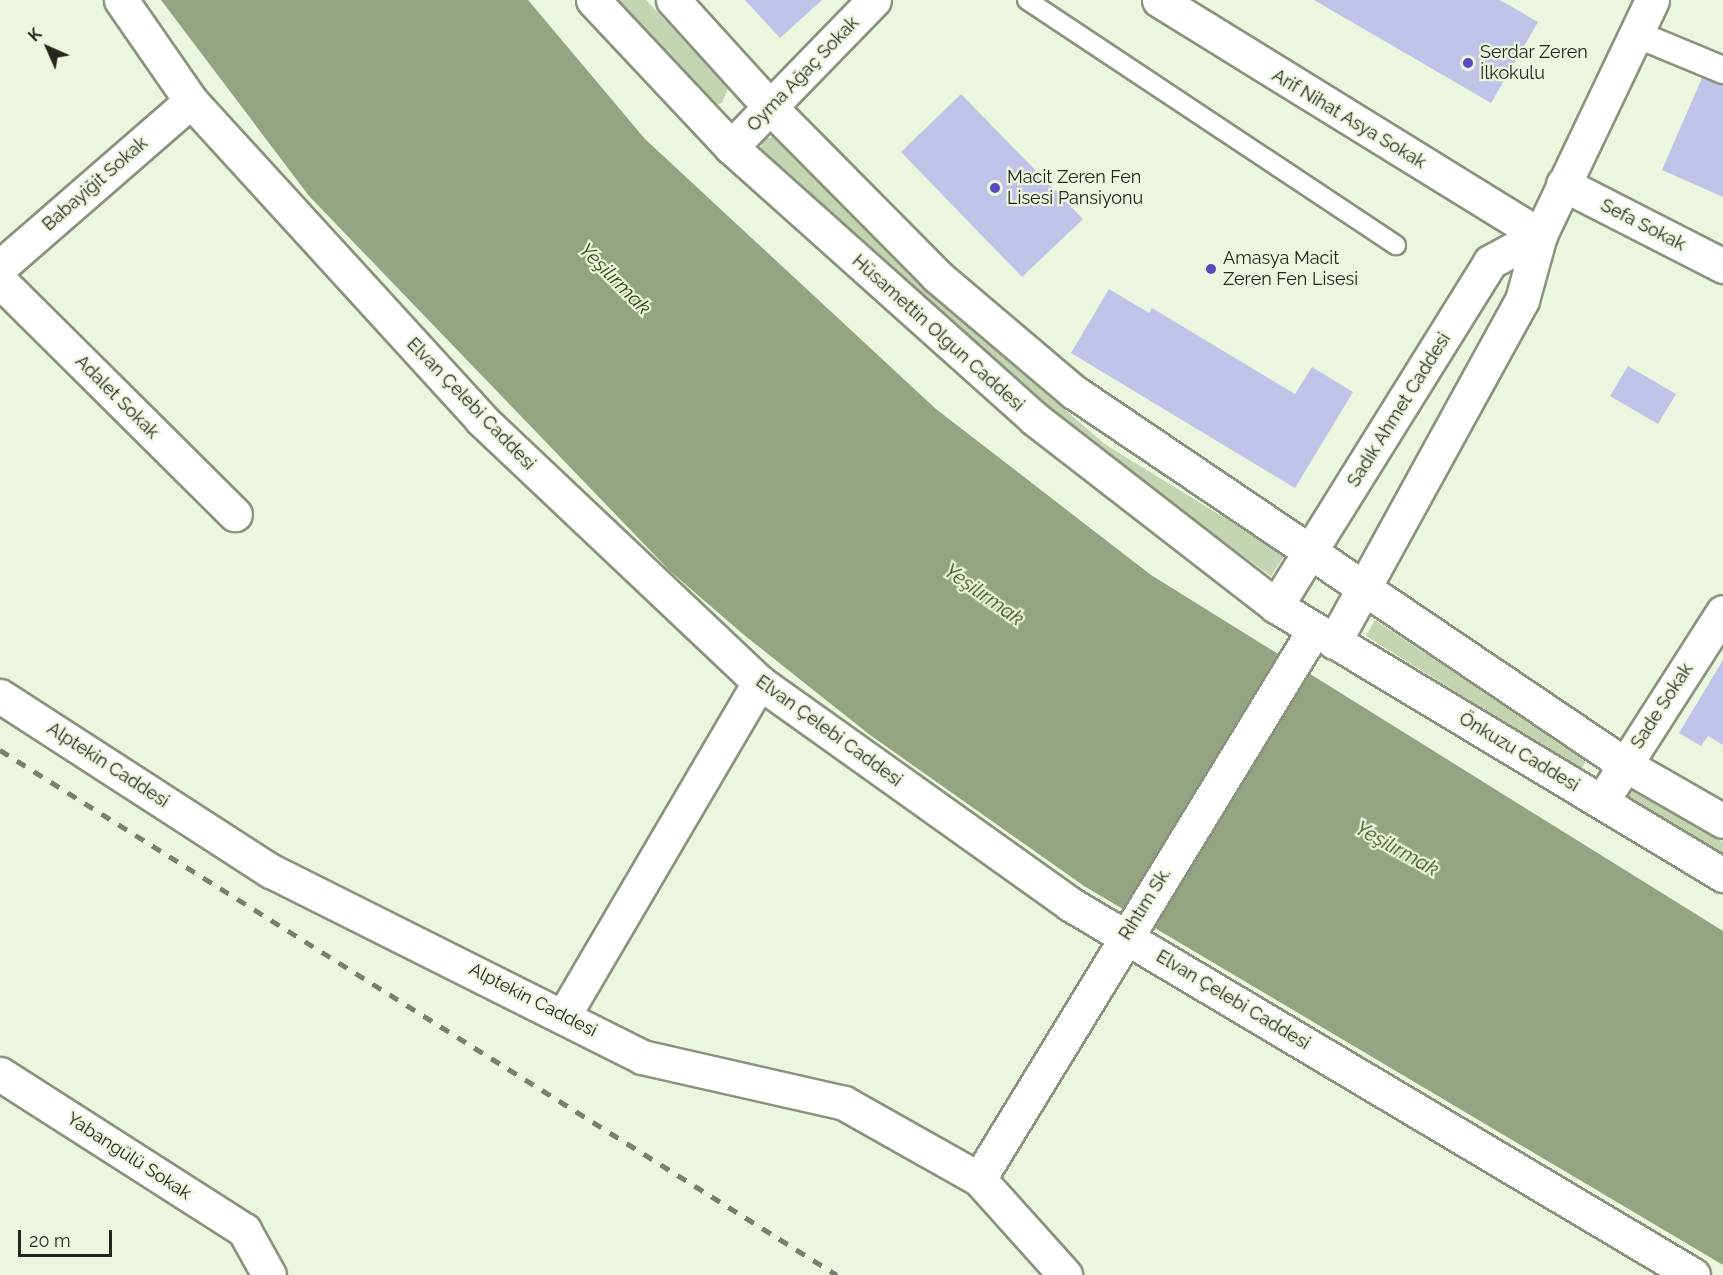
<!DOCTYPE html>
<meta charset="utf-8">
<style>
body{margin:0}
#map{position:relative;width:1723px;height:1275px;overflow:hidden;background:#ecf6de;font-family:Raleway,sans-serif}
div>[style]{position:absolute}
.green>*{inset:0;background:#c5d4b0}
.water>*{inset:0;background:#95a480}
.building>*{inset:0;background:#c1c2e8}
.roads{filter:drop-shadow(2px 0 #8a937d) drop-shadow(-2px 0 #8a937d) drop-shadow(0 2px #8a937d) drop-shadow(0 -2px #8a937d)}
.service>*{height:18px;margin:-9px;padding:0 9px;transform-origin:9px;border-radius:9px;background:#fff}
.pedestrian>*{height:26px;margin:-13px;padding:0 13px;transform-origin:13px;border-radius:13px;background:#fff}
.minor>*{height:33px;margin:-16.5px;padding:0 16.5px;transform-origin:16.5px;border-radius:16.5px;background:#fff}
.tertiary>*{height:33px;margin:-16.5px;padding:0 16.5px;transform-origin:16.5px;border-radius:16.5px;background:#fff}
.secondary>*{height:33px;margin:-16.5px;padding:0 16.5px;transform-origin:16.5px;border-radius:16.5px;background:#fff}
.rail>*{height:4.5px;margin-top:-2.25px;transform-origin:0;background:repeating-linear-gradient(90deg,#797f70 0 10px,transparent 0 20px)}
.dots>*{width:16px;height:16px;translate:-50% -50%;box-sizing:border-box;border:3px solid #ecf6de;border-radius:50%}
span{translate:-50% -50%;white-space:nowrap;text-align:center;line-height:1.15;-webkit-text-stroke:4.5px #ecf6de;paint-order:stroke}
.poi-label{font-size:18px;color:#23261d}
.left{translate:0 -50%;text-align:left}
.street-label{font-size:18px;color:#23261d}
.water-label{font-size:20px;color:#36470f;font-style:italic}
.north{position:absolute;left:18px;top:18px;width:60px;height:60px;-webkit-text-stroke:4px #ecf6de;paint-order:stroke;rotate:315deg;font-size:16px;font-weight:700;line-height:24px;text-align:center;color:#23261d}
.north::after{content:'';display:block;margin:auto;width:21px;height:27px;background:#23261d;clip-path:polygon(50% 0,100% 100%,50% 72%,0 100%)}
.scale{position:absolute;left:18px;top:1230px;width:94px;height:27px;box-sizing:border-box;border:3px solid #23261d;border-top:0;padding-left:8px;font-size:18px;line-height:21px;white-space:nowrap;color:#23261d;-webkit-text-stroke:4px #ecf6de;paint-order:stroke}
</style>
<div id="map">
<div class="green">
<div style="clip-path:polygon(614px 0,646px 0,728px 88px,722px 103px,710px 106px)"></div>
<div style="clip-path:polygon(773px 137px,955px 316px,1106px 445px,1285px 555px,1271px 576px,1096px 449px,949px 324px,760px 151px,763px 139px)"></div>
<div style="clip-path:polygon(1375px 620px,1587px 759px,1581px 770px,1366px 636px)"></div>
<div style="clip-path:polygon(1625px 783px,1723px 842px,1723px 856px,1621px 792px)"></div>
</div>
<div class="water">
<div style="clip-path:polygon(161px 0,528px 0,645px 139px,936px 409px,1151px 575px,1723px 931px,1723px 1265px,1084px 886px,870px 735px,744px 635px,670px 571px,309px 196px)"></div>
</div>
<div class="building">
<div style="clip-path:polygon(745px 0,822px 0,780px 38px)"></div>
<div style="clip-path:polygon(1314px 0,1500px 0,1538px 22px,1491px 103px)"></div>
<div style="clip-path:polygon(1702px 78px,1723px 85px,1723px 197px,1662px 170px)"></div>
<div style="clip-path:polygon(961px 94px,1083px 219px,1022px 277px,901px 152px)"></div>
<div style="clip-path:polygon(1109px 289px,1149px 313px,1152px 308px,1295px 394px,1312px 367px,1353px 392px,1295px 488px,1071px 353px)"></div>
<div style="clip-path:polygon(1628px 366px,1676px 394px,1658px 424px,1610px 396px)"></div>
<div style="clip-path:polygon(1723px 660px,1723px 745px,1708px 736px,1701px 746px,1679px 733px)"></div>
</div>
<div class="roads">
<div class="service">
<div style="left:1027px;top:0;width:443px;rotate:33.6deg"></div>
</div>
<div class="pedestrian">
<div style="left:1636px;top:34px;width:94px;rotate:22.5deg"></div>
</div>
<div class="minor">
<div style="left:1159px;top:0;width:448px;rotate:31.7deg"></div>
<div style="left:731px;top:147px;width:205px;rotate:-45.8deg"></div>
<div style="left:1563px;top:184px;width:180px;rotate:27.1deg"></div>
<div style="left:0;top:267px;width:253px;rotate:-41deg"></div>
<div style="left:0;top:281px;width:331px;rotate:44.8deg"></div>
<div style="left:1602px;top:801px;width:224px;rotate:-57.4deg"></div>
<div style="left:564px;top:1015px;width:386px;rotate:-59.6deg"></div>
<div style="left:0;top:1074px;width:290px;rotate:32.6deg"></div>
<div style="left:244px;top:1230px;width:51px;rotate:60.9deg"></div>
</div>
<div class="tertiary">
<div style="left:121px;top:0;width:123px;rotate:55.3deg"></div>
<div style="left:191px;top:101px;width:430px;rotate:47.6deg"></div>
<div style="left:481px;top:419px;width:383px;rotate:43.4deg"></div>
<div style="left:759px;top:682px;width:382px;rotate:35.5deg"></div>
<div style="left:1070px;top:904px;width:725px;rotate:30.77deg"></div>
<div style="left:593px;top:0;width:202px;rotate:46.8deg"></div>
<div style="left:731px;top:147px;width:408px;rotate:41.8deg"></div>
<div style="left:1035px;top:419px;width:305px;rotate:37.8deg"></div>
<div style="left:1276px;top:606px;width:522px;rotate:31.04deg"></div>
<div style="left:673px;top:0;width:144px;rotate:47.8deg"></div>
<div style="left:770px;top:107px;width:238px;rotate:45.3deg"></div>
<div style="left:937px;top:276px;width:180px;rotate:40.3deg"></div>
<div style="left:1074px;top:392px;width:664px;rotate:34.07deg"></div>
<div style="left:1624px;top:764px;width:114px;rotate:29.9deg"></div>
<div style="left:0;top:696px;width:323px;rotate:32.9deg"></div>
<div style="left:271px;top:871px;width:415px;rotate:26.6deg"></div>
<div style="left:642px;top:1057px;width:207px;rotate:12.8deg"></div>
<div style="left:844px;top:1103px;width:155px;rotate:29.4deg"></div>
<div style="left:979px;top:1179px;width:129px;rotate:48.1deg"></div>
<div style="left:979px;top:1179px;width:643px;rotate:-58.61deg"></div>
</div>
<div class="secondary">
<div style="left:1276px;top:606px;width:405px;rotate:-58.1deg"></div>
<div style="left:1490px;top:262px;width:57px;rotate:-28.4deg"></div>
<div style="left:1334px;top:642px;width:390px;rotate:-61.2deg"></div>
<div style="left:1522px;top:300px;width:67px;rotate:-74.5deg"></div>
<div style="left:1540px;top:235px;width:260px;rotate:-64.5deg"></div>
</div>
</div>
<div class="rail">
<div style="left:0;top:750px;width:988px;rotate:32.1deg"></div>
</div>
<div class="dots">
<div style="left:1468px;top:63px;background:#5a49c1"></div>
<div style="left:995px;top:188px;background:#5a49c1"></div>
<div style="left:1211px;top:269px;background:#5a49c1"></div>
</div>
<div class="poi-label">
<span class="left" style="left:1480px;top:63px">Serdar Zeren<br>İlkokulu</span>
<span class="left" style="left:1007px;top:188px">Macit Zeren Fen<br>Lisesi Pansiyonu</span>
<span class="left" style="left:1223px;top:269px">Amasya Macit<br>Zeren Fen Lisesi</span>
</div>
<div class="street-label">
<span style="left:803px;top:74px;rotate:-46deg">Oyma Ağaç Sokak</span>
<span style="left:1349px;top:119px;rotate:31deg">Arif Nihat Asya Sokak</span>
<span style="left:95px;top:184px;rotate:-41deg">Babayiğit Sokak</span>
<span style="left:1643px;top:225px;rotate:27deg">Sefa Sokak</span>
<span style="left:938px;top:333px;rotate:42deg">Hüsamettin Olgun Caddesi</span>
<span style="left:117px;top:397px;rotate:45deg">Adalet Sokak</span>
<span style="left:471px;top:404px;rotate:46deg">Elvan Çelebi Caddesi</span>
<span style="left:1399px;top:410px;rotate:-58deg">Sadık Ahmet Caddesi</span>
<span style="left:1662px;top:706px;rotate:-57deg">Sade Sokak</span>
<span style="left:829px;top:731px;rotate:36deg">Elvan Çelebi Caddesi</span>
<span style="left:1519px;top:752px;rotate:31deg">Önkuzu Caddesi</span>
<span style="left:108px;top:765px;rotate:33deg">Alptekin Caddesi</span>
<span style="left:1145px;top:904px;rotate:-58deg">Rıhtım Sk.</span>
<span style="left:533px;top:1000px;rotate:27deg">Alptekin Caddesi</span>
<span style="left:1233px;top:1000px;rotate:31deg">Elvan Çelebi Caddesi</span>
<span style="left:129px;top:1156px;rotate:33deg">Yabangülü Sokak</span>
</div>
<div class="water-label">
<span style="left:615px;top:279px;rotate:45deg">Yeşilırmak</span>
<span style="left:984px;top:595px;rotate:35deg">Yeşilırmak</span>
<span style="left:1397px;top:849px;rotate:29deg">Yeşilırmak</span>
</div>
<div class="north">K</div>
<div class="scale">20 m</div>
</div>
